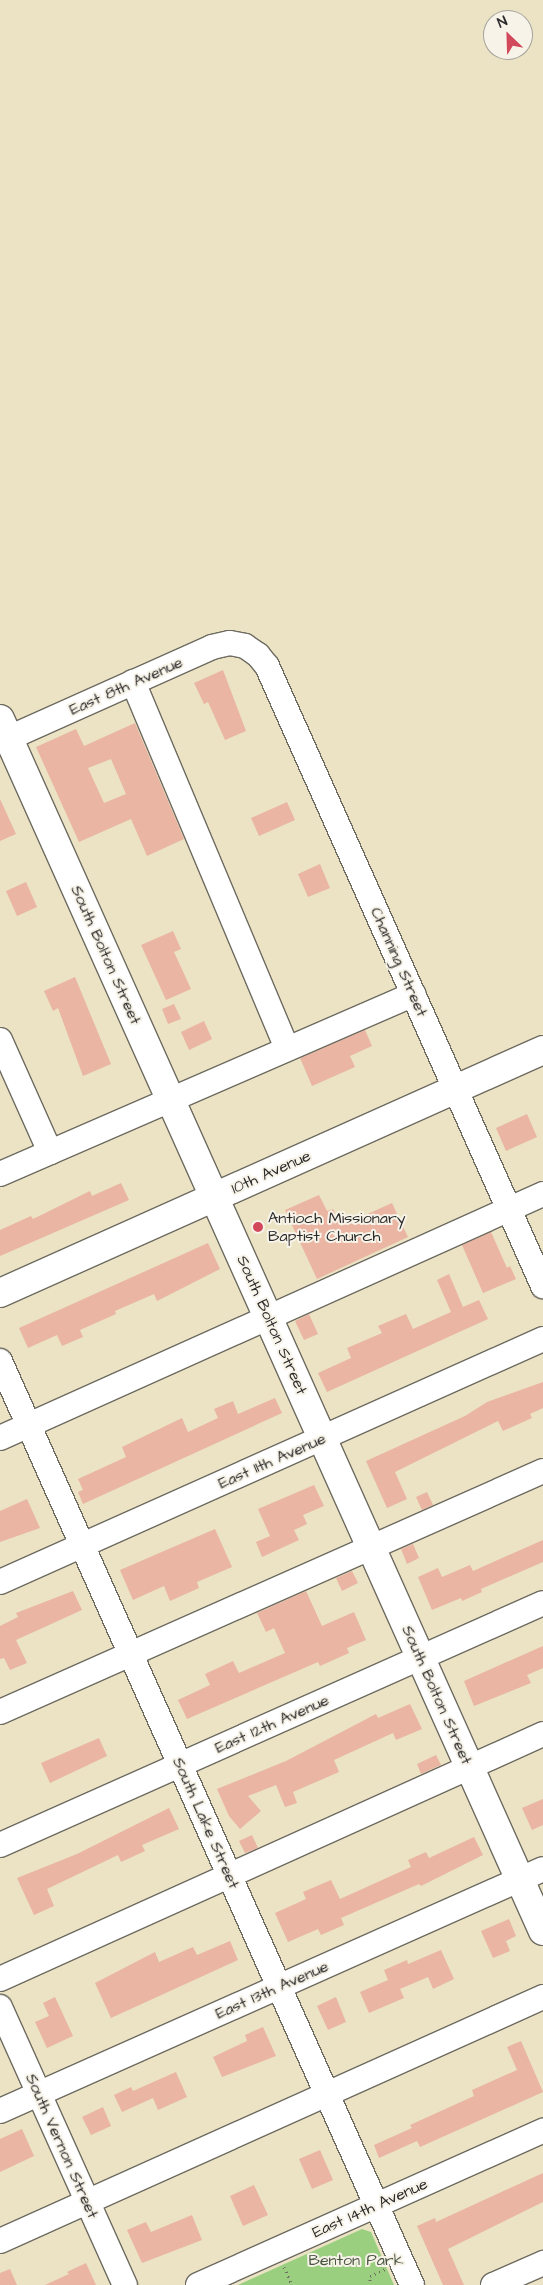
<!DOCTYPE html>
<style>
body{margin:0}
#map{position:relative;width:543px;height:2285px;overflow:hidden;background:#ebe3c4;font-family:"Architects Daughter",sans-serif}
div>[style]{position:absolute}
.green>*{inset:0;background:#9acf80}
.building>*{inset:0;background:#eab5a2}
.path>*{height:3px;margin-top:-1.5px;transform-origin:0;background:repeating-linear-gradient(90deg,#6e6b61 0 1px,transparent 0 5px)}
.roads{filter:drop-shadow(1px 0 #6e6b61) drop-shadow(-1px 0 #6e6b61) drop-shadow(0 1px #6e6b61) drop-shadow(0 -1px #6e6b61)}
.minor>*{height:24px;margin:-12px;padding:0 12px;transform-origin:12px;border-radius:12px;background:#fff}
.major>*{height:28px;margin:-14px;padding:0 14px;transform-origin:14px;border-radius:14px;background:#fff}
.dots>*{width:14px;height:14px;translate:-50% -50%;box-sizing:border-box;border:2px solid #f7f3e8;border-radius:50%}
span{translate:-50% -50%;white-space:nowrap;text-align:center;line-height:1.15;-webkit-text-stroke:4px #f7f3e8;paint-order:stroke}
.street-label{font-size:16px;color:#2b2b2b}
.poi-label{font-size:16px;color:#2b2b2b}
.left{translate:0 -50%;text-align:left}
.park-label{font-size:16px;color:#475440}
.north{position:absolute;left:483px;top:10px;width:50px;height:50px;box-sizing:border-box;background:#f7f3e8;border:1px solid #a5a39c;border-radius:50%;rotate:336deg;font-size:14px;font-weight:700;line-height:20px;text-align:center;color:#2b2b2b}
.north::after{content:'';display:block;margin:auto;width:18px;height:22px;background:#d1495b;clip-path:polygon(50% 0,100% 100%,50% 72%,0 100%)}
</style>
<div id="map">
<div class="green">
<div style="clip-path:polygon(362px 2229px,371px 2232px,394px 2285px,238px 2285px)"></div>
</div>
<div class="building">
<div style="clip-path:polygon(223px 670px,246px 731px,225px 740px,208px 702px,204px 704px,194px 683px)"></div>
<div style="clip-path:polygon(evenodd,135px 723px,184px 839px,147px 856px,131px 819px,79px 842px,36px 747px,76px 729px,84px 746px,135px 723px,111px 759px,126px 794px,104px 803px,88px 768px,111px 759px)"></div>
<div style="clip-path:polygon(0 799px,16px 834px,0 841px)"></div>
<div style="clip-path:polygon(287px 802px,295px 820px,259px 836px,251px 818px)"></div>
<div style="clip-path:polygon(320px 864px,330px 888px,308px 897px,298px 874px)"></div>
<div style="clip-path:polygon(26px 882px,37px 907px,17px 916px,6px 891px)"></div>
<div style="clip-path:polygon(173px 931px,181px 949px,174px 952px,191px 989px,166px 1000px,141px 945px)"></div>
<div style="clip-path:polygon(75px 977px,111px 1064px,83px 1076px,58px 1008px,53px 1011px,44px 991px)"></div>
<div style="clip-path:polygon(174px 1004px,181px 1019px,168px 1024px,162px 1009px)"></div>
<div style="clip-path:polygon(204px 1021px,212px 1039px,189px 1050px,181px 1032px)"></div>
<div style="clip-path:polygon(365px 1030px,372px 1046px,350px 1056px,355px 1067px,312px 1086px,300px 1058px)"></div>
<div style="clip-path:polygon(527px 1114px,537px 1137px,506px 1151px,496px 1128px)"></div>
<div style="clip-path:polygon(121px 1183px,129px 1200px,0 1256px,0 1230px,31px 1216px,33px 1219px,90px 1191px,92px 1196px)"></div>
<div style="clip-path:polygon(319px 1195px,327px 1211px,333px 1209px,341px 1226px,392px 1203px,408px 1237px,317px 1279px,285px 1210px)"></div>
<div style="clip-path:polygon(491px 1232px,507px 1268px,510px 1266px,516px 1279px,483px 1293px,462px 1245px)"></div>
<div style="clip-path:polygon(208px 1243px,220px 1269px,157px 1301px,154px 1294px,115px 1311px,116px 1314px,80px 1330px,83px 1337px,62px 1346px,57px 1335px,28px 1348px,19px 1328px)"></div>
<div style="clip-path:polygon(449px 1274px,463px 1307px,479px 1300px,488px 1319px,327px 1392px,318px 1373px,351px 1358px,347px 1348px,382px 1333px,378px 1326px,406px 1314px,413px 1329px,451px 1312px,437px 1280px)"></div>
<div style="clip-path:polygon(309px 1314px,318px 1334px,304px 1340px,295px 1321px)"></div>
<div style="clip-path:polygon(543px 1382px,543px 1408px,530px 1414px,532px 1418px,503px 1431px,498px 1421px,395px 1472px,407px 1499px,387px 1508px,366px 1461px,465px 1416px,487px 1402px)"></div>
<div style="clip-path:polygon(275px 1398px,282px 1413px,83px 1504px,78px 1492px,83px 1490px,78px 1479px,126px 1457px,122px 1447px,182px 1418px,188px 1432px,218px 1418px,214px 1409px,233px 1401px,238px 1414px)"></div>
<div style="clip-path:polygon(314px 1485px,324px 1506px,303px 1515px,307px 1524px,294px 1530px,299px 1540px,262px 1557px,256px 1542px,270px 1536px,258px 1509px)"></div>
<div style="clip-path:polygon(427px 1492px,433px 1505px,422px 1510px,416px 1497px)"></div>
<div style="clip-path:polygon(27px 1499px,40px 1528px,0 1542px,0 1511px)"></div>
<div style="clip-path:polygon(215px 1529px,232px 1567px,197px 1582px,199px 1588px,170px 1601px,164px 1586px,133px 1600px,120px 1570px)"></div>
<div style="clip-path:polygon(543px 1540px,543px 1562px,481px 1589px,482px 1592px,462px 1601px,461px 1598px,432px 1610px,418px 1577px,438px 1568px,442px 1577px,470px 1565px,473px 1571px)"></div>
<div style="clip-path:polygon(413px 1544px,419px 1558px,407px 1564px,401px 1549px)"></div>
<div style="clip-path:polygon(352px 1571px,358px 1583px,342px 1591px,336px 1578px)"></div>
<div style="clip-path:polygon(73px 1591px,82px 1610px,16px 1640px,27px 1663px,10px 1670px,4px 1658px,0 1659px,0 1626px,18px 1617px,16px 1613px)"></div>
<div style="clip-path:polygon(306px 1591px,322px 1626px,354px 1612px,366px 1640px,347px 1648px,349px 1653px,320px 1666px,318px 1662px,187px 1719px,178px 1700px,210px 1685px,205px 1674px,233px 1661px,239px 1673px,285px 1653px,274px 1628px,266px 1632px,257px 1613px)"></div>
<div style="clip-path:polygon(543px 1646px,543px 1668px,527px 1675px,531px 1683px,474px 1706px,464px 1681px)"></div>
<div style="clip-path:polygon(410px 1704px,422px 1729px,396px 1740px,393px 1733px,334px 1760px,339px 1772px,293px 1792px,297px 1803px,285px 1807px,276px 1785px,248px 1796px,261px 1811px,240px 1829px,229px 1816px,217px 1789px,286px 1761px,376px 1714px,378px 1718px)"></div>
<div style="clip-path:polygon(99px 1738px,107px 1756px,50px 1783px,41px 1763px)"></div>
<div style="clip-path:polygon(436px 1755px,441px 1765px,421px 1774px,417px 1764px)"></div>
<div style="clip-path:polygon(543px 1799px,543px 1825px,532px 1830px,522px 1808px)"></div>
<div style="clip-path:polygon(169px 1808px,179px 1829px,142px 1845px,145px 1851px,121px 1862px,118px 1855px,47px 1889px,54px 1906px,34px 1915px,17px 1878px,77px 1854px)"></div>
<div style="clip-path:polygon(252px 1835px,258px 1848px,245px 1853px,239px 1841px)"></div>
<div style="clip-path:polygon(474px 1837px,483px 1855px,421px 1886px,419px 1884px,341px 1918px,344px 1925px,321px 1935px,318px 1929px,288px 1942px,275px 1913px,306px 1899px,303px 1892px,331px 1880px,340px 1899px,411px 1867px,408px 1860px,426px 1852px,429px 1858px)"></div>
<div style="clip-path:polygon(509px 1919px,516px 1936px,506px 1941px,510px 1951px,493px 1958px,481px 1931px)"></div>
<div style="clip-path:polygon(230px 1941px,238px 1960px,111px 2018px,95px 1983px,155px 1952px,159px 1962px,193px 1947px,197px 1955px)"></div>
<div style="clip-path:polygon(441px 1950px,454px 1979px,433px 1989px,428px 1977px,400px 1989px,404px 1998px,369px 2013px,360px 1992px,388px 1980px,384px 1970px,407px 1960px,408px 1964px)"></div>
<div style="clip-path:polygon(55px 1997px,73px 2036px,47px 2048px,35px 2022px,49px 2016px,43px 2003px)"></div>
<div style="clip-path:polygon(336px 1997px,346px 2022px,328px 2030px,317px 2006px)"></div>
<div style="clip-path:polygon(263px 2027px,276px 2056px,222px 2077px,213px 2057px,247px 2041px,245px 2035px)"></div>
<div style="clip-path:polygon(521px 2041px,543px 2092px,420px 2147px,417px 2141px,379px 2158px,374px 2145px,412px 2128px,410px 2125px,474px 2096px,472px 2090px,517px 2070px,507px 2047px)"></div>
<div style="clip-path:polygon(176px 2072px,187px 2097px,158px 2110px,153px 2098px,122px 2112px,114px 2095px,131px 2087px,133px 2091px)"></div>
<div style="clip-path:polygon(103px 2107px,111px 2126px,91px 2135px,82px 2117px)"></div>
<div style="clip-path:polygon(22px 2129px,34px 2156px,0 2172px,0 2139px)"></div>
<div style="clip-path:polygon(320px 2150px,333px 2180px,312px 2189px,299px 2159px)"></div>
<div style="clip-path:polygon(543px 2173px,543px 2202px,448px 2249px,464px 2285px,443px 2285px,417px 2226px,435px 2218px,436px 2222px)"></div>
<div style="clip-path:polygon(254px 2185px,268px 2215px,243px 2226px,230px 2196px)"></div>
<div style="clip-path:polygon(192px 2215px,202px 2240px,142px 2263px,127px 2230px,146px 2222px,151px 2232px)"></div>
<div style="clip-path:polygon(86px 2263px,96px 2285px,45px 2285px,69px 2274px,67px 2272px)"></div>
<div style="clip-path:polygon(10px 2269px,17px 2285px,0 2285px,0 2273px)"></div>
</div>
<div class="path">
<div style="left:284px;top:2267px;width:20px;rotate:66deg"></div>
<div style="left:370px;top:2285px;width:9px;rotate:-90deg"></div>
<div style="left:370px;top:2276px;width:17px;rotate:-25deg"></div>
</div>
<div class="roads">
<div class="minor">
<div style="left:133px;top:682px;width:397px;rotate:67.2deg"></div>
<div style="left:0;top:742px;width:232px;rotate:-24.1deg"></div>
<div style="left:212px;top:647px;width:18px;rotate:-13deg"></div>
<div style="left:230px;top:643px;width:15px;rotate:11deg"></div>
<div style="left:245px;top:646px;width:16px;rotate:35deg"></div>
<div style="left:258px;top:655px;width:14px;rotate:51deg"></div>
<div style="left:267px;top:666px;width:679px;rotate:66deg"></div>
<div style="left:0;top:1040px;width:123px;rotate:65.9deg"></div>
<div style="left:0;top:1174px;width:451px;rotate:-23.5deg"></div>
<div style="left:0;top:1361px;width:1012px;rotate:65.97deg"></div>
<div style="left:0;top:1438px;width:595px;rotate:-24.2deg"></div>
<div style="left:0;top:1582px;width:595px;rotate:-24.11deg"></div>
<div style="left:0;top:1712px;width:594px;rotate:-23.93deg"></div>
<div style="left:0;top:1845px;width:594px;rotate:-24.02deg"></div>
<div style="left:0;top:1979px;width:596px;rotate:-24.28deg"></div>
<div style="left:0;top:2007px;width:305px;rotate:65.8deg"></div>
<div style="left:0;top:2111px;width:594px;rotate:-24.02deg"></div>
<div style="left:0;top:2241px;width:595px;rotate:-24.2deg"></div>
<div style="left:198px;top:2285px;width:378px;rotate:-24.1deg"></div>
<div style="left:493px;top:2285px;width:55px;rotate:-23.7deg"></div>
</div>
<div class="major">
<div style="left:0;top:719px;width:1328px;rotate:65.87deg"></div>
<div style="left:0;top:1293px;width:595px;rotate:-24.11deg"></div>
</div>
</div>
<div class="dots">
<div style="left:258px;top:1227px;background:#d1495b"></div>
</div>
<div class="street-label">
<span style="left:126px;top:686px;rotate:-24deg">East 8th Avenue</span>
<span style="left:106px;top:955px;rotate:66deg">South Bolton Street</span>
<span style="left:399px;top:962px;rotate:66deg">Channing Street</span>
<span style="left:271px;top:1172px;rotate:-24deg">10th Avenue</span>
<span style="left:272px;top:1325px;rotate:66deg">South Bolton Street</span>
<span style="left:272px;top:1461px;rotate:-24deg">East 11th Avenue</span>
<span style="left:437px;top:1695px;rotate:66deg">South Bolton Street</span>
<span style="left:272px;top:1724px;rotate:-24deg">East 12th Avenue</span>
<span style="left:206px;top:1823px;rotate:66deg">South Lake Street</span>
<span style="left:272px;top:1990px;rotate:-24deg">East 13th Avenue</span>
<span style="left:62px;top:2146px;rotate:66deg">South Vernon Street</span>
<span style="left:370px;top:2208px;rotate:-24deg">East 14th Avenue</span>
</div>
<div class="poi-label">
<span class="left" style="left:268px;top:1227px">Antioch Missionary<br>Baptist Church</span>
</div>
<div class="park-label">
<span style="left:356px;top:2260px">Benton Park</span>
</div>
<div class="north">N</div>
</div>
